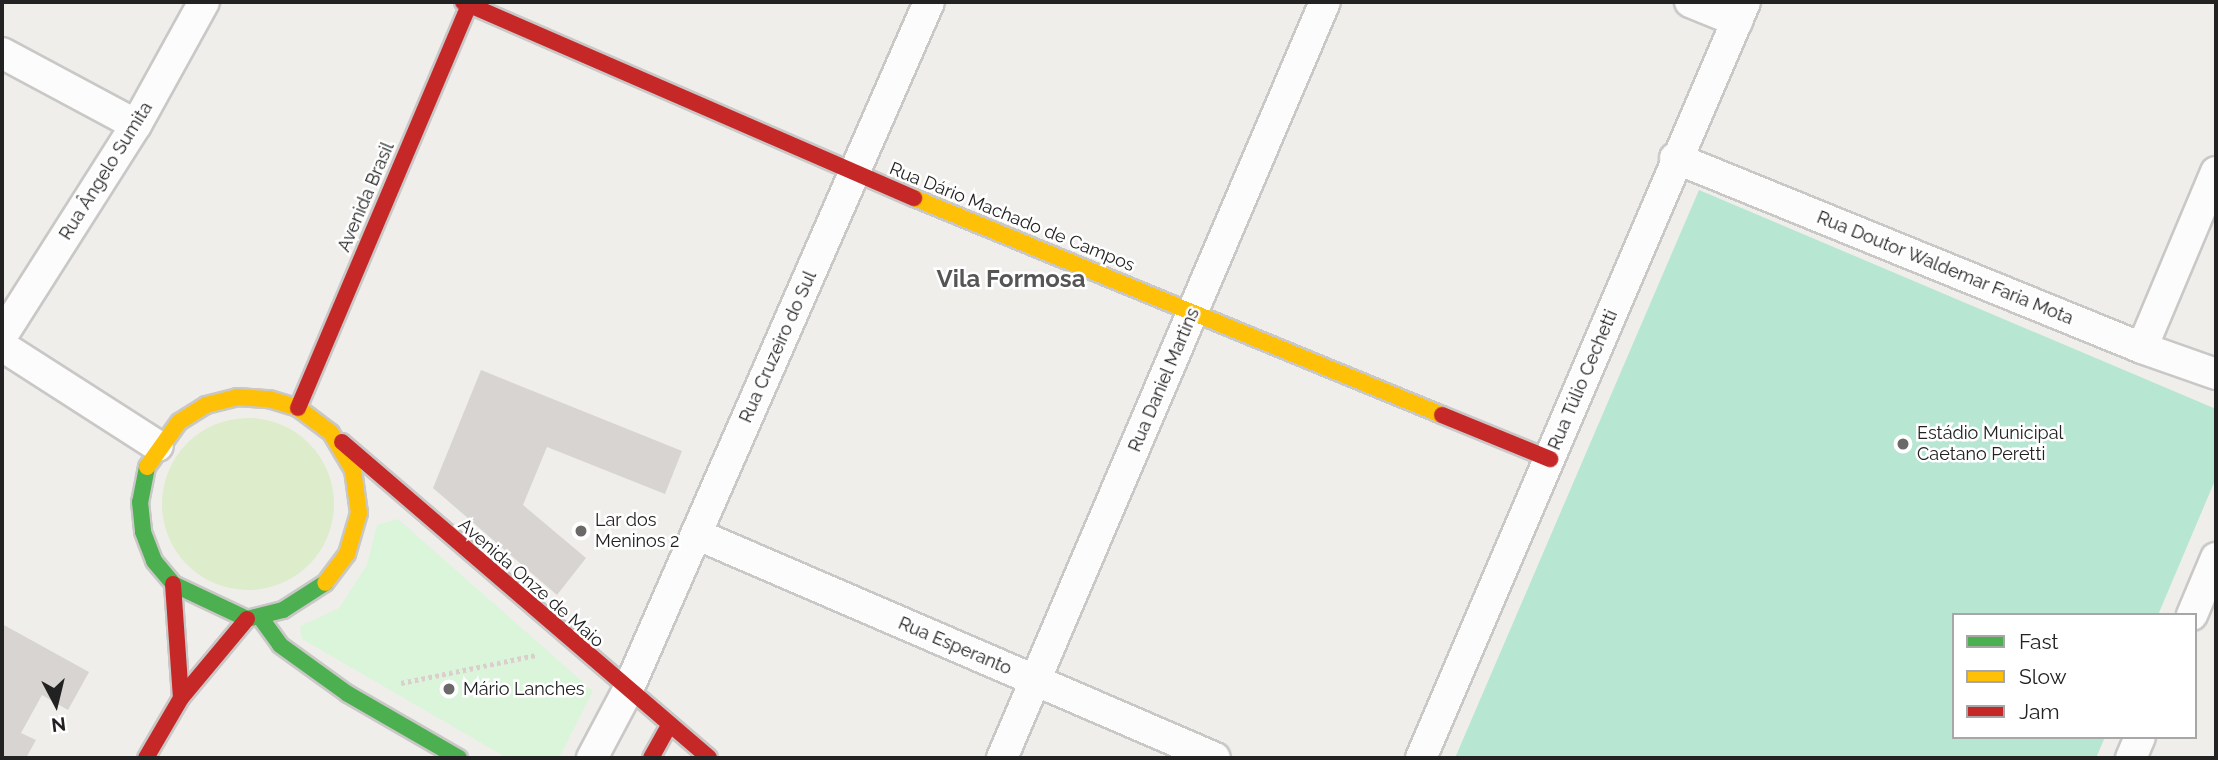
<!DOCTYPE html>
<meta charset="utf-8">
<style>
body{margin:0}
#map{position:relative;width:2218px;height:760px;overflow:hidden;background:#f0eeeb;font-family:Raleway,sans-serif}
div>[style]{position:absolute}
.grass>*{inset:0;background:#ddeccb}
.round{border-radius:50%}
.park>*{inset:0;background:#daf5da}
.pitch>*{inset:0;background:#b7e6d2}
.building>*{inset:0;background:#d7d4d2}
.path>*{height:4.5px;margin-top:-2.25px;transform-origin:0;background:repeating-linear-gradient(90deg,#dccecd 0 3.5px,transparent 0 7px)}
.roads{filter:drop-shadow(2px 0 #c9c8c7) drop-shadow(-2px 0 #c9c8c7) drop-shadow(0 2px #c9c8c7) drop-shadow(0 -2px #c9c8c7)}
.street>*{height:30px;margin:-15px;padding:0 15px;transform-origin:15px;border-radius:15px;background:#fdfcfc}
.fast>*{height:16px;margin:-8px;padding:0 8px;transform-origin:8px;border-radius:8px;background:#4caf50}
.slow>*{height:16px;margin:-8px;padding:0 8px;transform-origin:8px;border-radius:8px;background:#ffc107}
.jam>*{height:16px;margin:-8px;padding:0 8px;transform-origin:8px;border-radius:8px;background:#c62828}
.dots>*{width:19px;height:19px;translate:-50% -50%;box-sizing:border-box;border:4px solid #fff;border-radius:50%}
span{translate:-50% -50%;white-space:nowrap;text-align:center;line-height:1.15;-webkit-text-stroke:5px #fff;paint-order:stroke}
.street-label{font-size:18px;color:#222}
.poi-label{font-size:18px;color:#222}
.left{translate:0 -50%;text-align:left}
.district-label{font-size:24px;color:#555;font-weight:700}
.frame{position:absolute;inset:0;border:4px solid #222;pointer-events:none}
.legend{position:absolute;left:1952px;top:613px;width:245px;height:126px;box-sizing:border-box;background:#fff;border:2px solid #a7a7a7;margin:0;padding:9px 12px;list-style:none;font-size:21px;color:#222}
.legend li{display:flex;align-items:center;gap:14px;height:35px}
.legend b{width:35px;border:2px solid #a7a7a7}
.north{position:absolute;left:21px;top:669px;width:70px;height:70px;-webkit-text-stroke:5px #fff;paint-order:stroke;rotate:173deg;font-size:19px;font-weight:700;line-height:28px;text-align:center;color:#222}
.north::after{content:'';display:block;margin:auto;width:24px;height:32px;background:#222;clip-path:polygon(50% 0,100% 100%,50% 72%,0 100%)}
</style>
<div id="map">
<div class="grass">
<div class="round" style="left:162px;top:418px;width:172px;height:172px"></div>
</div>
<div class="park">
<div style="clip-path:polygon(398px 519px,593px 691px,559px 758px,507px 758px,302px 639px,300px 626px,339px 608px,367px 565px,377px 525px)"></div>
</div>
<div class="pitch">
<div style="clip-path:polygon(1699px 190px,2216px 409px,2216px 478px,2158px 615px,1954px 615px,1954px 737px,2105px 737px,2096px 758px,1455px 758px)"></div>
</div>
<div class="building">
<div style="clip-path:polygon(481px 370px,682px 451px,665px 494px,547px 447px,523px 505px,586px 558px,557px 595px,433px 488px)"></div>
<div style="clip-path:polygon(2px 624px,89px 672px,68px 710px,42px 695px,21px 733px,36px 740px,26px 758px,2px 758px)"></div>
</div>
<div class="path">
<div style="left:401px;top:683px;width:138px;rotate:-11.7deg"></div>
</div>
<div class="roads">
<div class="street">
<div style="left:1690px;top:2px;width:51px;rotate:22deg"></div>
<div style="left:2px;top:53px;width:152px;rotate:28.2deg"></div>
<div style="left:1675px;top:158px;width:504px;rotate:22.14deg"></div>
<div style="left:2142px;top:348px;width:78px;rotate:19.4deg"></div>
<div style="left:2px;top:336px;width:250px;rotate:-57.6deg"></div>
<div style="left:136px;top:125px;width:141px;rotate:-61.1deg"></div>
<div style="left:2px;top:346px;width:185px;rotate:32.7deg"></div>
<div style="left:2142px;top:348px;width:191px;rotate:-67.2deg"></div>
<div style="left:696px;top:534px;width:565px;rotate:23.34deg"></div>
<div style="left:2192px;top:615px;width:62px;rotate:-67.2deg"></div>
<div style="left:592px;top:758px;width:75px;rotate:-62.1deg"></div>
<div style="left:627px;top:692px;width:753px;rotate:-66.36deg"></div>
<div style="left:1002px;top:758px;width:822px;rotate:-66.87deg"></div>
<div style="left:1421px;top:758px;width:823px;rotate:-66.8deg"></div>
<div style="left:2131px;top:758px;width:23px;rotate:-67deg"></div>
</div>
<div class="fast">
<div style="left:147px;top:467px;width:36px;rotate:101deg"></div>
<div style="left:140px;top:502px;width:30px;rotate:84deg"></div>
<div style="left:143px;top:532px;width:31px;rotate:69deg"></div>
<div style="left:154px;top:561px;width:30px;rotate:50deg"></div>
<div style="left:173px;top:584px;width:82px;rotate:25.3deg"></div>
<div style="left:247px;top:619px;width:37px;rotate:-14deg"></div>
<div style="left:283px;top:610px;width:50px;rotate:-32.7deg"></div>
<div style="left:260px;top:617px;width:34px;rotate:54deg"></div>
<div style="left:280px;top:645px;width:84px;rotate:35.8deg"></div>
<div style="left:348px;top:694px;width:128px;rotate:30deg"></div>
</div>
<div class="slow">
<div style="left:914px;top:198px;width:571px;rotate:22.34deg"></div>
<div style="left:237px;top:397px;width:32px;rotate:4deg"></div>
<div style="left:269px;top:399px;width:30px;rotate:17deg"></div>
<div style="left:298px;top:408px;width:41px;rotate:37.1deg"></div>
<div style="left:331px;top:433px;width:43px;rotate:59.3deg"></div>
<div style="left:353px;top:470px;width:43px;rotate:82.1deg"></div>
<div style="left:359px;top:513px;width:43px;rotate:106.3deg"></div>
<div style="left:347px;top:554px;width:36px;rotate:127deg"></div>
<div style="left:147px;top:467px;width:55px;rotate:-54.6deg"></div>
<div style="left:179px;top:422px;width:32px;rotate:-32deg"></div>
<div style="left:206px;top:405px;width:32px;rotate:-14deg"></div>
</div>
<div class="jam">
<div style="left:463px;top:2px;width:492px;rotate:23.5deg"></div>
<div style="left:298px;top:408px;width:441px;rotate:-67deg"></div>
<div style="left:1442px;top:415px;width:117px;rotate:22.2deg"></div>
<div style="left:342px;top:442px;width:484px;rotate:40.7deg"></div>
<div style="left:173px;top:584px;width:114px;rotate:86deg"></div>
<div style="left:146px;top:758px;width:69px;rotate:-59.7deg"></div>
<div style="left:181px;top:698px;width:103px;rotate:-50.1deg"></div>
<div style="left:651px;top:758px;width:38px;rotate:-61deg"></div>
</div>
</div>
<div class="dots">
<div style="left:1903px;top:444px;background:#6a6968"></div>
<div style="left:581px;top:531px;background:#6a6968"></div>
<div style="left:449px;top:689px;background:#6a6968"></div>
</div>
<div class="street-label">
<span style="left:106px;top:171px;rotate:-58deg">Rua Ângelo Sumita</span>
<span style="left:366px;top:197px;rotate:-67deg">Avenida Brasil</span>
<span style="left:1012px;top:217px;rotate:22deg">Rua Dário Machado de Campos</span>
<span style="left:1945px;top:268px;rotate:22deg">Rua Doutor Waldemar Faria Mota</span>
<span style="left:778px;top:347px;rotate:-66deg">Rua Cruzeiro do Sul</span>
<span style="left:1164px;top:380px;rotate:-67deg">Rua Daniel Martins</span>
<span style="left:1583px;top:380px;rotate:-67deg">Rua Túlio Cechetti</span>
<span style="left:531px;top:583px;rotate:41deg">Avenida Onze de Maio</span>
<span style="left:955px;top:646px;rotate:23deg">Rua Esperanto</span>
</div>
<div class="poi-label">
<span class="left" style="left:1917px;top:444px">Estádio Municipal<br>Caetano Peretti</span>
<span class="left" style="left:595px;top:531px">Lar dos<br>Meninos 2</span>
<span class="left" style="left:463px;top:689px">Mário Lanches</span>
</div>
<div class="district-label">
<span style="left:1011px;top:279px">Vila Formosa</span>
</div>
<div class="frame"></div>
<ul class="legend">
<li><b style="height:9px;background:#4caf50"></b>Fast</li>
<li><b style="height:9px;background:#ffc107"></b>Slow</li>
<li><b style="height:9px;background:#c62828"></b>Jam</li>
</ul>
<div class="north">N</div>
</div>
